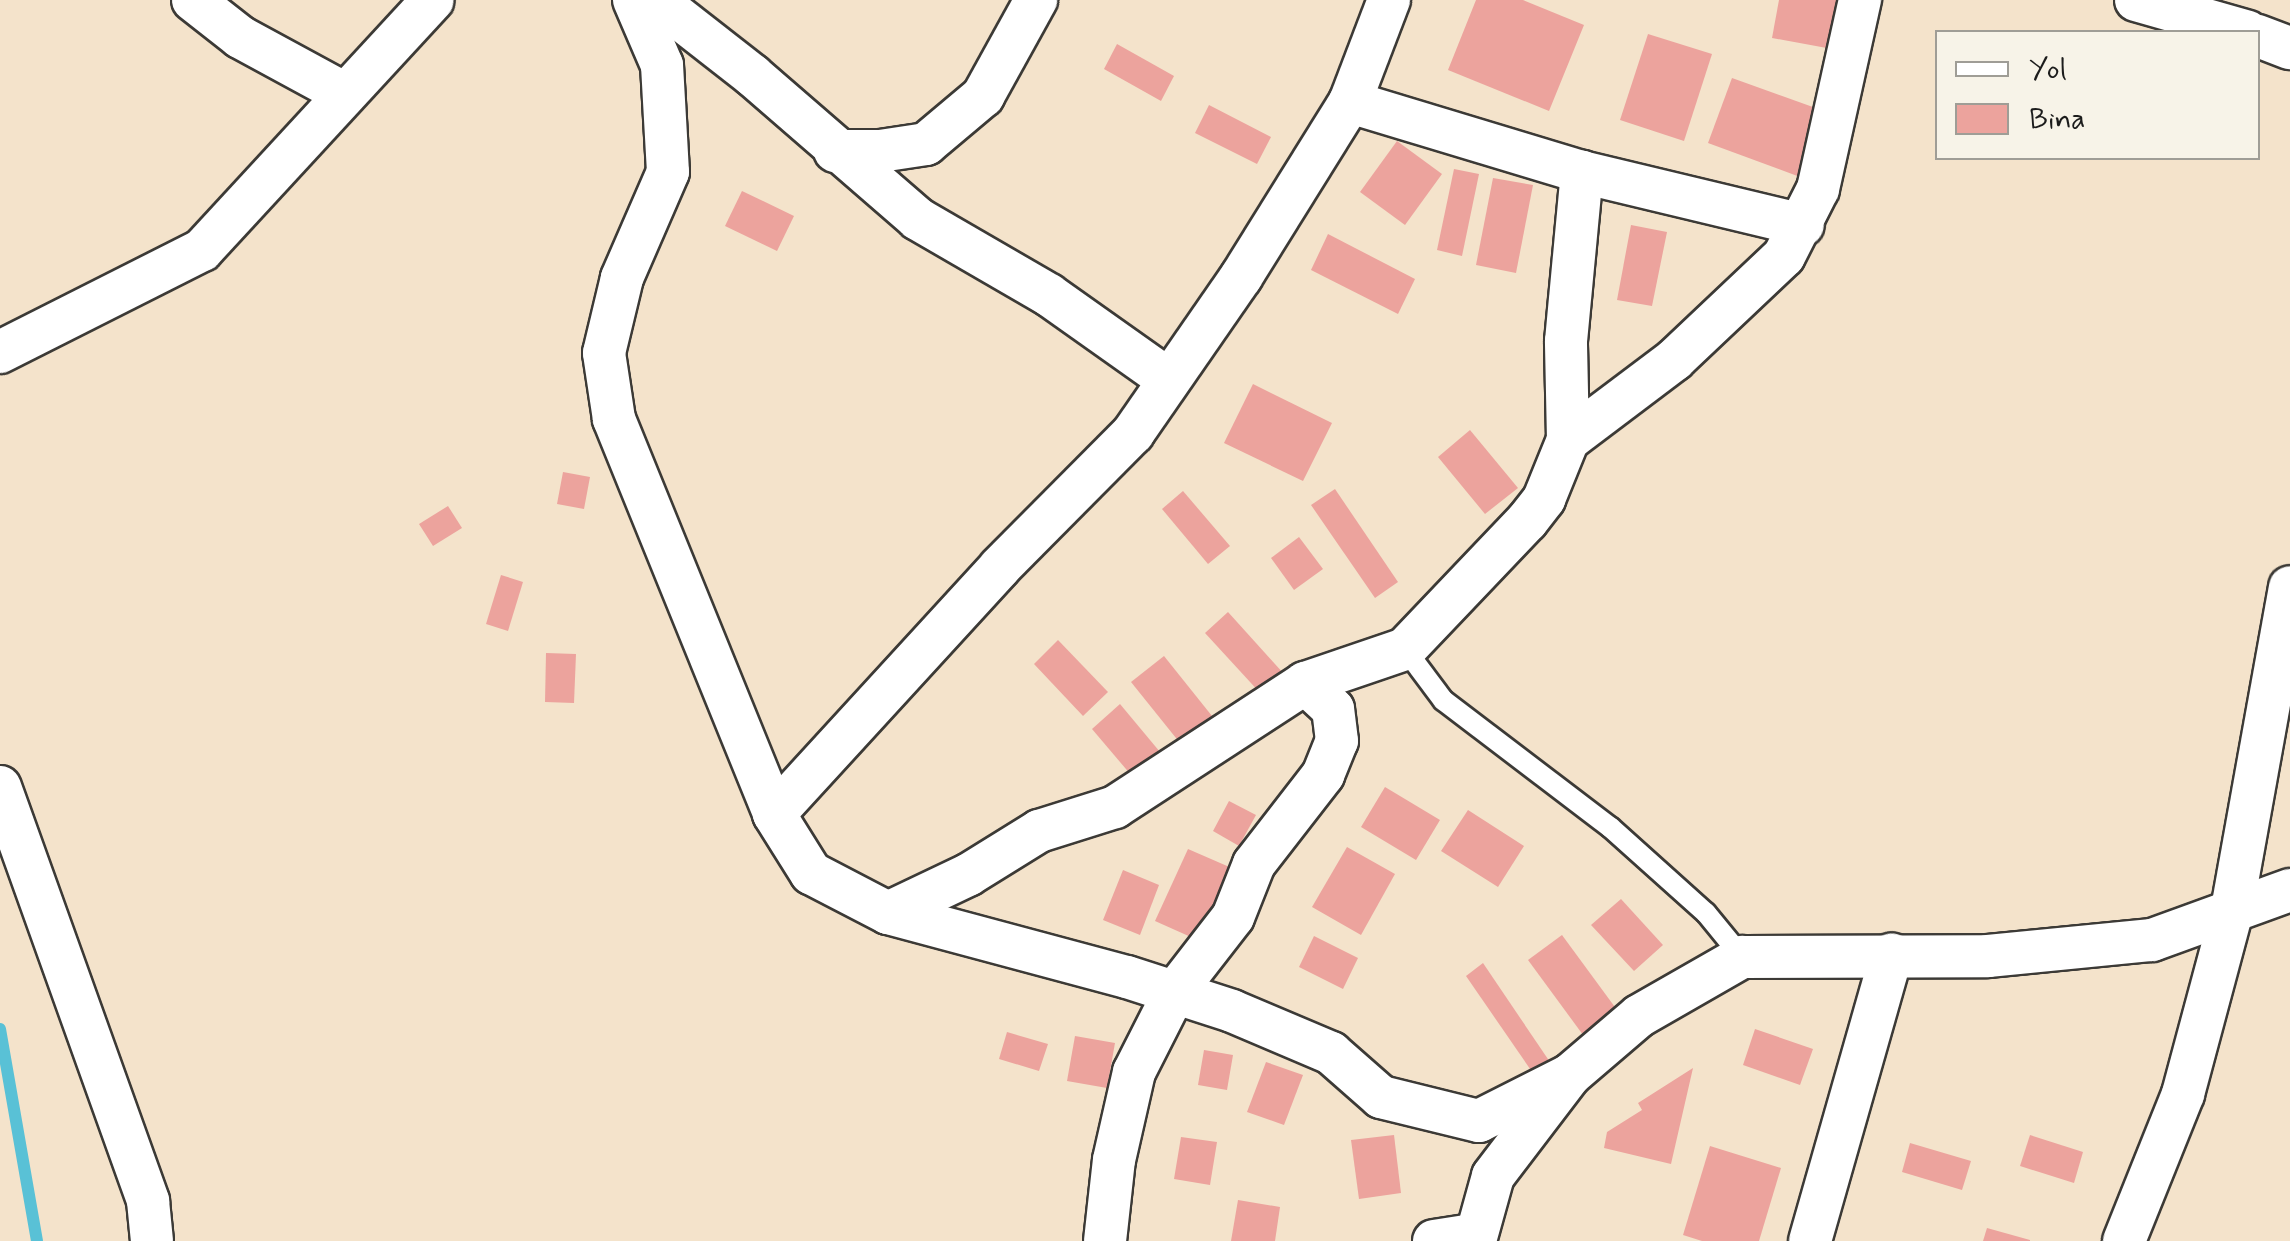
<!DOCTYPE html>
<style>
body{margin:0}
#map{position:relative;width:2290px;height:1241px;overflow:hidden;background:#f4e3cb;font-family:Mynerve,sans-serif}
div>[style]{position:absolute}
.stream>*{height:12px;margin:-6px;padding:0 6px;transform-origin:6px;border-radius:6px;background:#59c1d6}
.building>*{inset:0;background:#eca39d}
.roads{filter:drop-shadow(2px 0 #3c3a36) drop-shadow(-2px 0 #3c3a36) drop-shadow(0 2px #3c3a36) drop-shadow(0 -2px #3c3a36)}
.lane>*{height:20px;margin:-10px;padding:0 10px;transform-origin:10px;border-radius:10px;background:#fff}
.street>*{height:42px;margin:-21px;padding:0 21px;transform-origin:21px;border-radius:21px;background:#fff}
span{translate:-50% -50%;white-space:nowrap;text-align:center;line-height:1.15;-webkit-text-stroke:9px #f7f3e8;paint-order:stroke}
.legend{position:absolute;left:1935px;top:30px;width:325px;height:130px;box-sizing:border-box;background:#f7f3e8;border:2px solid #9f9d96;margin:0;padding:12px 18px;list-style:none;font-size:30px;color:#1c1c1c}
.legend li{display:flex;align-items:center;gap:20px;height:50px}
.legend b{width:50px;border:2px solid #9f9d96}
</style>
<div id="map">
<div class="stream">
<div style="left:0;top:1029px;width:215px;rotate:80.1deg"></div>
</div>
<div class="building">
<div style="clip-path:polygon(1476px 0,1523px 0,1584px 25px,1549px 111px,1448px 70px)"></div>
<div style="clip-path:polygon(1779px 0,1852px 0,1843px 51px,1772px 38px)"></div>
<div style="clip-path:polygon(1648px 34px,1712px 54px,1684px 141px,1620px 120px)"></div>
<div style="clip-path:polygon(1117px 44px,1174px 76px,1161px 101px,1104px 69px)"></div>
<div style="clip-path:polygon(1732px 78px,1824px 111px,1800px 177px,1708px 143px)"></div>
<div style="clip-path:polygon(1209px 105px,1271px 137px,1257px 164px,1195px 133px)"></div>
<div style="clip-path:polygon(1397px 141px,1442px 174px,1405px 225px,1360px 192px)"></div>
<div style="clip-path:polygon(1454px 169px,1479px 174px,1462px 256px,1437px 250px)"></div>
<div style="clip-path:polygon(1493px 178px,1533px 185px,1516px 273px,1476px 265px)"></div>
<div style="clip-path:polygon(742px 191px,794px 216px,777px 251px,725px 226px)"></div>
<div style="clip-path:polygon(1631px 225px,1667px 232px,1652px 306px,1617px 300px)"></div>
<div style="clip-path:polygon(1328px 234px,1415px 279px,1398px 314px,1311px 270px)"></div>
<div style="clip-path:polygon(1253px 384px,1332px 423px,1303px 481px,1224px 443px)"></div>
<div style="clip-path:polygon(1470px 430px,1518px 488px,1485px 514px,1438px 457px)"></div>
<div style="clip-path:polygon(563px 472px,590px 477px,584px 509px,557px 504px)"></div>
<div style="clip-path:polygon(1335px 489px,1398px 582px,1375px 598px,1311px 505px)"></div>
<div style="clip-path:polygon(1183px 491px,1230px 546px,1208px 564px,1162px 509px)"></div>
<div style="clip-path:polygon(448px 506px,462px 528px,433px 546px,419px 524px)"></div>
<div style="clip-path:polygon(1299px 537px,1323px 569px,1294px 590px,1271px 558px)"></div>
<div style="clip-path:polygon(501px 575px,523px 582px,508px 631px,486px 624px)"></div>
<div style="clip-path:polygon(1228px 612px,1284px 674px,1262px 695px,1205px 633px)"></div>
<div style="clip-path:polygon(1058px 640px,1108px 692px,1083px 716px,1034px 664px)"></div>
<div style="clip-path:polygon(546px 653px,576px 654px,574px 703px,545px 702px)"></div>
<div style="clip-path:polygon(1164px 656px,1216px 721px,1184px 748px,1131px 682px)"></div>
<div style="clip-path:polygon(1120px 704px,1165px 758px,1137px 782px,1092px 729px)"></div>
<div style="clip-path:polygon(1385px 787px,1440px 820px,1416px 860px,1361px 827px)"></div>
<div style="clip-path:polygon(1229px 801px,1256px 815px,1239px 846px,1213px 831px)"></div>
<div style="clip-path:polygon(1468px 810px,1524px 846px,1498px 887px,1441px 851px)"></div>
<div style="clip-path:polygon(1347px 847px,1395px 874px,1361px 935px,1312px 907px)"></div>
<div style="clip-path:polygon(1188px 849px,1234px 869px,1202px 942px,1155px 921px)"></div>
<div style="clip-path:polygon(1123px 870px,1159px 885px,1140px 935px,1103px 920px)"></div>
<div style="clip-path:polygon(1621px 899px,1663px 945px,1634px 971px,1591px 925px)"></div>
<div style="clip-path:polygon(1562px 935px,1620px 1014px,1586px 1039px,1528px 960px)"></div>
<div style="clip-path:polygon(1314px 936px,1358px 958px,1343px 989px,1299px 967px)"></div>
<div style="clip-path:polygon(1483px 963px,1554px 1068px,1537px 1079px,1466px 976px)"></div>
<div style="clip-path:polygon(1755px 1029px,1813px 1049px,1800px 1085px,1743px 1065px)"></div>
<div style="clip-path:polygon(1007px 1032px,1048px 1044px,1039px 1071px,999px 1059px)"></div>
<div style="clip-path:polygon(1075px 1036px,1115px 1043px,1107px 1088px,1067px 1081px)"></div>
<div style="clip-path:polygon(1204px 1050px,1233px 1055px,1227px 1090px,1198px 1085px)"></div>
<div style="clip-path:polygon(1266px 1062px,1303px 1075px,1284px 1125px,1247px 1112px)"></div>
<div style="clip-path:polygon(1693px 1068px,1671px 1164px,1604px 1148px,1607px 1132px,1642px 1110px,1638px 1103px)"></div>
<div style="clip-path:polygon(1394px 1135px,1401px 1193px,1359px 1199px,1351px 1140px)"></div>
<div style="clip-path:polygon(2030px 1135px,2083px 1152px,2074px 1183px,2020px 1166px)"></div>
<div style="clip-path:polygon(1181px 1137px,1217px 1142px,1210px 1185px,1174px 1179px)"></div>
<div style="clip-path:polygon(1910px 1143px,1971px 1161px,1962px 1190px,1902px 1172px)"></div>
<div style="clip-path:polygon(1710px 1146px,1781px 1168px,1759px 1241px,1702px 1241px,1683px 1235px)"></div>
<div style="clip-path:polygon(1238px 1200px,1280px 1207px,1275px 1241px,1231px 1241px)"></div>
<div style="clip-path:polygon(1987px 1228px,2030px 1240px,2030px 1241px,1983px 1241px)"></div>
</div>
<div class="roads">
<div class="lane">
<div style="left:1405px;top:649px;width:64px;rotate:53.3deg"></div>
<div style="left:1443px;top:700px;width:210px;rotate:37.3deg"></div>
<div style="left:1610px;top:827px;width:129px;rotate:41.9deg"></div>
<div style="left:1706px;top:913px;width:57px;rotate:50.7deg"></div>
</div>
<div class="street">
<div style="left:193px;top:0;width:60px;rotate:38.2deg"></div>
<div style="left:240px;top:37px;width:119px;rotate:28.5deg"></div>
<div style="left:634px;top:0;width:71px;rotate:66.7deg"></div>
<div style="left:662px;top:65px;width:107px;rotate:86.8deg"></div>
<div style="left:668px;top:172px;width:116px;rotate:113.5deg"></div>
<div style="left:622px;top:278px;width:77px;rotate:103.5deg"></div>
<div style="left:604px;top:353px;width:67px;rotate:81.4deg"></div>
<div style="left:614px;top:419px;width:426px;rotate:67.9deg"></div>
<div style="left:774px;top:814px;width:70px;rotate:57.9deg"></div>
<div style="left:811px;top:873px;width:87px;rotate:27.5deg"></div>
<div style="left:888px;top:913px;width:247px;rotate:15deg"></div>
<div style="left:1127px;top:977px;width:110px;rotate:17.9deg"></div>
<div style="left:1232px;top:1011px;width:108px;rotate:23deg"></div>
<div style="left:1331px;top:1053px;width:67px;rotate:41.3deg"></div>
<div style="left:1381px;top:1097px;width:101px;rotate:13.8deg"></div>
<div style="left:1479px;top:1121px;width:102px;rotate:-26.8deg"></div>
<div style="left:656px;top:0;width:122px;rotate:38deg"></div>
<div style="left:752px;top:75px;width:220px;rotate:40.9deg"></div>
<div style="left:918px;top:219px;width:151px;rotate:30.1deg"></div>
<div style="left:1049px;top:295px;width:147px;rotate:35.3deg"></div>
<div style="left:2136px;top:0;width:116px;rotate:15.9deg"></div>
<div style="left:2258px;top:36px;width:34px;rotate:21deg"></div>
<div style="left:1350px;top:102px;width:242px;rotate:16.8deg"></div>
<div style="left:1582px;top:172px;width:227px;rotate:13.5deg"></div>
<div style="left:835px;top:151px;width:45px"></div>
<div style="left:880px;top:151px;width:47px;rotate:-8.7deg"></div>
<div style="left:926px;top:144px;width:75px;rotate:-40.1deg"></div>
<div style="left:983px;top:96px;width:110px;rotate:-61.1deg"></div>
<div style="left:0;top:352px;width:226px;rotate:-26.8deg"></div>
<div style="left:202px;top:250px;width:340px;rotate:-47.3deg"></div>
<div style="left:1568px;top:440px;width:133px;rotate:-37deg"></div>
<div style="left:1674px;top:360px;width:151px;rotate:-43.4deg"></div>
<div style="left:1784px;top:256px;width:75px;rotate:-63.1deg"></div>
<div style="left:1818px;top:189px;width:194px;rotate:-77.5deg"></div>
<div style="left:0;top:787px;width:440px;rotate:70.3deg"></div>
<div style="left:148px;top:1201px;width:40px;rotate:84.3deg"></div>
<div style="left:774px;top:814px;width:335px;rotate:-47.5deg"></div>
<div style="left:1000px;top:567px;width:189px;rotate:-45.2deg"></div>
<div style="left:1133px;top:433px;width:190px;rotate:-55.3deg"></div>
<div style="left:1241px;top:277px;width:206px;rotate:-58.1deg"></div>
<div style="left:1350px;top:102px;width:109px;rotate:-69.1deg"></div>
<div style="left:888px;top:913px;width:89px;rotate:-25.4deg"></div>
<div style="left:968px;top:875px;width:84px;rotate:-31.8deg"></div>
<div style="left:1039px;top:831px;width:80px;rotate:-17.5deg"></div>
<div style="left:1115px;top:807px;width:227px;rotate:-33.1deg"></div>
<div style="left:1305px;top:683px;width:106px;rotate:-18.8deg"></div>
<div style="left:1405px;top:649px;width:177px;rotate:-46.4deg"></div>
<div style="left:1527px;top:521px;width:28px;rotate:-52deg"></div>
<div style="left:1544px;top:499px;width:64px;rotate:-67.9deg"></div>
<div style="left:1568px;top:440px;width:99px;rotate:-91.2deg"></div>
<div style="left:1566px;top:341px;width:170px;rotate:-84.6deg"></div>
<div style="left:1105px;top:1241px;width:81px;rotate:-83.7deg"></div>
<div style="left:1114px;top:1160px;width:90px;rotate:-77.2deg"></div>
<div style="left:1134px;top:1072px;width:89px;rotate:-63.1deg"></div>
<div style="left:1174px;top:993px;width:96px;rotate:-52.2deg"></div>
<div style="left:1233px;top:917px;width:57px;rotate:-68.4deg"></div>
<div style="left:1254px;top:864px;width:113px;rotate:-52.2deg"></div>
<div style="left:1323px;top:775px;width:37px;rotate:-68deg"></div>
<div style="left:1337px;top:741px;width:32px;rotate:-97deg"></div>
<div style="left:1333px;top:709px;width:38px;rotate:-137deg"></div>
<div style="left:1434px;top:1241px;width:39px;rotate:-9deg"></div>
<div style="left:1475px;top:1241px;width:67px;rotate:-74.5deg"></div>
<div style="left:1493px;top:1176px;width:127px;rotate:-52.7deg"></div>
<div style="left:1570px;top:1075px;width:91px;rotate:-40.5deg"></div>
<div style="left:1639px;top:1016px;width:119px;rotate:-29.8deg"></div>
<div style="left:1742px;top:957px;width:246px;rotate:-0.2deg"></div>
<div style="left:1988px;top:956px;width:165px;rotate:-5.6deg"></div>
<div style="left:2152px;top:940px;width:147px;rotate:-19.9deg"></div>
<div style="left:1810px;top:1241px;width:298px;rotate:-74.1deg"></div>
<div style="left:2124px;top:1241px;width:158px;rotate:-68.1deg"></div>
<div style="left:2183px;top:1094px;width:185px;rotate:-75deg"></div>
<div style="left:2231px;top:915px;width:333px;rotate:-79.8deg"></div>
</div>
</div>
<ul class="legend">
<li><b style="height:12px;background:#fff"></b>Yol</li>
<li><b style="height:28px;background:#eca39d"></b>Bina</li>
</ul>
</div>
